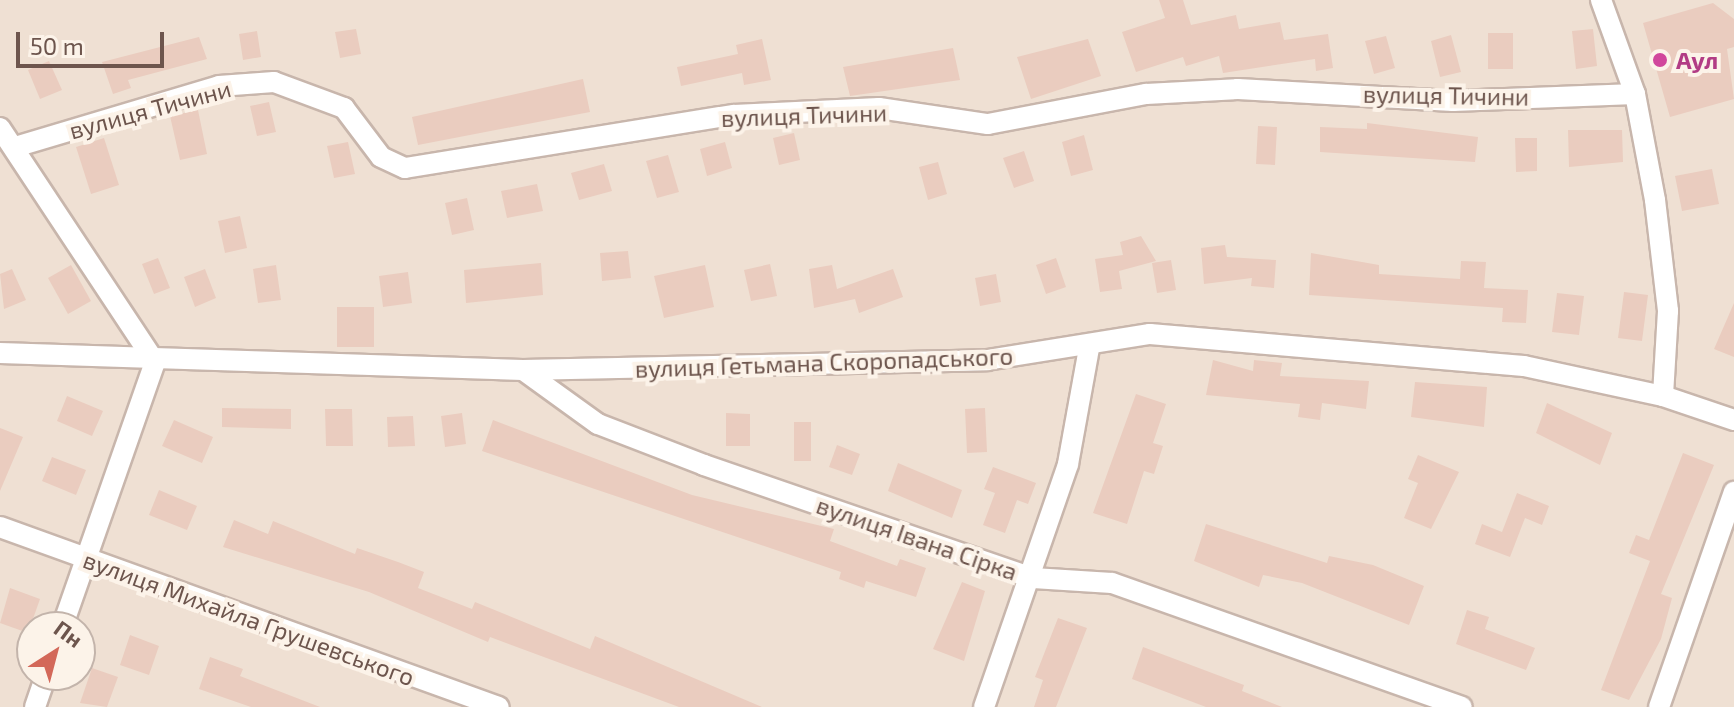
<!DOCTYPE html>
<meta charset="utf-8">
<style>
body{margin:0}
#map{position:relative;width:1734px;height:707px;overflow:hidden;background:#f9eee4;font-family:"Exo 2",sans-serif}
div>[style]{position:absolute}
.residential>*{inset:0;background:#efe0d3}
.building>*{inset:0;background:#eaccbf}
.roads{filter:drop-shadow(2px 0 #c8b6ac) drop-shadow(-2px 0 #c8b6ac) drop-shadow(0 2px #c8b6ac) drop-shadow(0 -2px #c8b6ac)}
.minor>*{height:20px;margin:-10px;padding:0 10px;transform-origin:10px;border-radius:10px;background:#fff}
.dots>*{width:22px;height:22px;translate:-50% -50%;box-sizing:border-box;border:4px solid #fcf3e9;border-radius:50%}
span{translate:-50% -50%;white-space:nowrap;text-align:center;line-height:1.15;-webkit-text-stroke:8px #fcf3e9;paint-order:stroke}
.hotel-label{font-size:24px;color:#b23c85;font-weight:700}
.left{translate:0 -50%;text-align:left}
.street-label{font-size:24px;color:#6d554d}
.north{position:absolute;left:16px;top:611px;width:80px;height:80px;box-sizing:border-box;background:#fcf3e9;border:2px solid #c3b4ab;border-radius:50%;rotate:36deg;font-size:22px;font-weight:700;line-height:32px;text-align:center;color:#6d554d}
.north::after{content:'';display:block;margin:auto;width:28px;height:36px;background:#d36859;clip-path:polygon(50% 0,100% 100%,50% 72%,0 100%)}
.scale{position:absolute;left:16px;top:32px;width:148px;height:36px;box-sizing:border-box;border:4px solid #6d554d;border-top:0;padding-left:10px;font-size:24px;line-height:28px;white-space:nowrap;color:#6d554d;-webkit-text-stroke:6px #fcf3e9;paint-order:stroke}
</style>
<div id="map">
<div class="residential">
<div style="clip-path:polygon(evenodd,0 0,1734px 0,1734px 707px,0 707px,0 0,32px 627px,80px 627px,80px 675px,32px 675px,32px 627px)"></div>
</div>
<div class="building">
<div style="clip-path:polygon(1159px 0,1183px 0,1191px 25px,1236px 15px,1239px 29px,1280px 22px,1284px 40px,1328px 34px,1333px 68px,1316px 71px,1315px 59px,1223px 73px,1219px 56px,1186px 66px,1183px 57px,1136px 72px,1122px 32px,1165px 18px)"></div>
<div style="clip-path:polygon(1713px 3px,1734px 19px,1734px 47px,1727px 49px,1734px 99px,1670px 117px,1643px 23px)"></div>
<div style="clip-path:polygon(356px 29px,361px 54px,340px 58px,335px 32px)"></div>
<div style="clip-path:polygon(1593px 29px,1597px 66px,1576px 69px,1572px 31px)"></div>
<div style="clip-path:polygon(257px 31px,261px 57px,243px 60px,239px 34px)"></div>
<div style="clip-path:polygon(1488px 33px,1513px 33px,1513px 69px,1488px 69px)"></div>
<div style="clip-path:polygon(1451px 35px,1461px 72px,1440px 77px,1431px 41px)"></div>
<div style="clip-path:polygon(1386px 36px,1395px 68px,1374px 74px,1365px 41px)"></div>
<div style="clip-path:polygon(199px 37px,207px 59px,128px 80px,131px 88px,113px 94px,102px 62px)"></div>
<div style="clip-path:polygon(762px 39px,771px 80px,744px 85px,742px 73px,681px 86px,677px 67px,738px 54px,736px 45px)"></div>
<div style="clip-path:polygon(1088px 39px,1101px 76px,1031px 99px,1017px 57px)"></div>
<div style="clip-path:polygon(953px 48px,960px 80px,850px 96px,843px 67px)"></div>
<div style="clip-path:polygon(49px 61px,62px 90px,40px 99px,28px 70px)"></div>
<div style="clip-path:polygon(583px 79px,590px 112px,418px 145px,412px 117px)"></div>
<div style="clip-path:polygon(269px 102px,276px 132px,257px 136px,250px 106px)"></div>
<div style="clip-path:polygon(198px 110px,207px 154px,180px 160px,170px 116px)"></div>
<div style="clip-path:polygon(1367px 123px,1478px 137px,1475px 162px,1320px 152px,1320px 127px,1367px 129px)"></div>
<div style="clip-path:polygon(1258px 126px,1277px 127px,1275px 165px,1256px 164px)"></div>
<div style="clip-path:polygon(1568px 130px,1622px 130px,1623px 162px,1569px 167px)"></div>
<div style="clip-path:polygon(794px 133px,800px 160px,779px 165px,773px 138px)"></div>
<div style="clip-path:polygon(1084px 135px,1093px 170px,1071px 176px,1062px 142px)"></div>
<div style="clip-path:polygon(104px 138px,119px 185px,91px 194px,76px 147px)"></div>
<div style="clip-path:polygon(1515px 138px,1537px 138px,1537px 171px,1516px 172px)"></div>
<div style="clip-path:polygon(348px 142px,355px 174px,334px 178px,327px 146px)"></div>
<div style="clip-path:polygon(725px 142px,732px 168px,707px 176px,700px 149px)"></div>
<div style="clip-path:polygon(1024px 151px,1034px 181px,1014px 188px,1003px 158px)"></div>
<div style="clip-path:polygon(668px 155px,679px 192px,657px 198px,646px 161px)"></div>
<div style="clip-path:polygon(938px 162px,947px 194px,928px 200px,919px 167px)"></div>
<div style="clip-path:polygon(604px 164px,612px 191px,579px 200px,571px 173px)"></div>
<div style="clip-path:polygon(1712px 169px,1719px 204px,1682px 211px,1675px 176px)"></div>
<div style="clip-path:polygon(537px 184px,543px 211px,507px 218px,501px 191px)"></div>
<div style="clip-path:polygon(467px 198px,474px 230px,452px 235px,445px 203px)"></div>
<div style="clip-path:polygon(240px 216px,247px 248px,225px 253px,218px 221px)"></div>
<div style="clip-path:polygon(1141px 236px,1156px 261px,1119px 271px,1122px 289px,1100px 292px,1095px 259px,1123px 255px,1120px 242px)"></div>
<div style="clip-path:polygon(1225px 245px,1227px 257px,1276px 260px,1274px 288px,1251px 286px,1252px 278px,1204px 284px,1201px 248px)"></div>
<div style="clip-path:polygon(628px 251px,631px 278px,602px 281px,600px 253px)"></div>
<div style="clip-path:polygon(1311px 253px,1379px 265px,1379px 274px,1460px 279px,1461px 261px,1486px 262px,1484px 288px,1528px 290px,1526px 323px,1502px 322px,1503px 308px,1309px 295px)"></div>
<div style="clip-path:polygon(158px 258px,170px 288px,154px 294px,142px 264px)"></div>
<div style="clip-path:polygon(1056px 258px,1066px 287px,1046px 294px,1036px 265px)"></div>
<div style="clip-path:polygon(1171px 260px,1176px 290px,1157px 293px,1152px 263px)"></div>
<div style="clip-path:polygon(541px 263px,543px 295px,466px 303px,464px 270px)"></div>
<div style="clip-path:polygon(770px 264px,777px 296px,751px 301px,744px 270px)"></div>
<div style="clip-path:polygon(71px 265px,91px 301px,68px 314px,48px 278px)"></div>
<div style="clip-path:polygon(276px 265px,281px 300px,258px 303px,253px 269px)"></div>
<div style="clip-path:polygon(705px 265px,714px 307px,664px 318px,654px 276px)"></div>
<div style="clip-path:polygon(832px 265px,837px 289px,893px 269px,903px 297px,859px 313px,855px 299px,814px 308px,809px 269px)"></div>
<div style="clip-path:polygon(12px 269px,26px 300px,4px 309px,0 274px)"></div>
<div style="clip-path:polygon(205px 269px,216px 298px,195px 307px,184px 277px)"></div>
<div style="clip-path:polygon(408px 272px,412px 303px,383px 307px,379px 276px)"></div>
<div style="clip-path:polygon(996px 274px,1001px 302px,980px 306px,975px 278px)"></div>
<div style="clip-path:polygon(1624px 292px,1648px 295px,1642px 341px,1618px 338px)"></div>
<div style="clip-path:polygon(1557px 293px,1584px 296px,1579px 335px,1552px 332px)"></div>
<div style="clip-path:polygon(1734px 303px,1734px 357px,1714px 349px)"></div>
<div style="clip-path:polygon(337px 307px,374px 307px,374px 347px,337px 347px)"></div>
<div style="clip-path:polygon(1213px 360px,1253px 371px,1254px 360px,1282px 363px,1280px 376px,1369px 381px,1366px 409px,1322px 403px,1320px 420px,1298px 417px,1300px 404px,1206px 395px)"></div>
<div style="clip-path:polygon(1415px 382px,1487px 387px,1484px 427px,1411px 417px)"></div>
<div style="clip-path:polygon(1136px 394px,1166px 404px,1153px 443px,1163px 446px,1154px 474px,1144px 471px,1127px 524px,1093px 513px)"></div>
<div style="clip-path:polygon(67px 396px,103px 411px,92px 436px,57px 421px)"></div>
<div style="clip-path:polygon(1547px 403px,1612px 433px,1600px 465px,1536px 433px)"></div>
<div style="clip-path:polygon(222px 408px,291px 409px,291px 429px,222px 427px)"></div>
<div style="clip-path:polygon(985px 408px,987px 452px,967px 453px,965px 409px)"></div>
<div style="clip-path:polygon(325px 409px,352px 409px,353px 446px,326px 446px)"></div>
<div style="clip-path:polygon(462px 413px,466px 444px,445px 447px,441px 416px)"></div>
<div style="clip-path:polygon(726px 413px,750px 414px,750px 446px,726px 446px)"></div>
<div style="clip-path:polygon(413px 416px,415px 446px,388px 447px,387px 417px)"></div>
<div style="clip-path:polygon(174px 420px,213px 437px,202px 463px,162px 446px)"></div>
<div style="clip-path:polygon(493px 420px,692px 495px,834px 529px,830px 541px,897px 566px,900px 559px,926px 568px,916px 597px,866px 581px,864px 588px,839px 579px,841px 572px,482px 451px)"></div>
<div style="clip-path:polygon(794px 422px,811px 422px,811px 461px,794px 461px)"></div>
<div style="clip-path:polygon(0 428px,23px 437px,0 491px)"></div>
<div style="clip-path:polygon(837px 445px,860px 454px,852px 475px,829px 467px)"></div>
<div style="clip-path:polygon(1683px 453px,1714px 465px,1661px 594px,1672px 598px,1661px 639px,1629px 700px,1601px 690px,1650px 561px,1629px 553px,1636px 535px,1649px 540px)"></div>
<div style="clip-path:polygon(1418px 455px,1459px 472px,1431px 529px,1404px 518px,1418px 483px,1408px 479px)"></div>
<div style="clip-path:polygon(52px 457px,86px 470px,76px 495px,42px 481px)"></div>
<div style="clip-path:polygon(898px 463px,962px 490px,952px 518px,888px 491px)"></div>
<div style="clip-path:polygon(993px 467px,1036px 483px,1028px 504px,1017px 500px,1005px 533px,983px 525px,995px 493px,984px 489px)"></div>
<div style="clip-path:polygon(159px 490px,197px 506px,187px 530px,149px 515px)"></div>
<div style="clip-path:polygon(1517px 493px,1549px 506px,1542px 525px,1525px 518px,1510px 557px,1475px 544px,1482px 524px,1502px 532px)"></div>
<div style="clip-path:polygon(234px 520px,268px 534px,273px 521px,355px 554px,357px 548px,398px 562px,424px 572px,418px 588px,472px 609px,475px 602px,590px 649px,595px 636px,762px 707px,679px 707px,490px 637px,488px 642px,369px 592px,223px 547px)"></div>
<div style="clip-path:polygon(1206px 524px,1327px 563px,1329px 556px,1373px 565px,1424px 586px,1409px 625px,1302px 583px,1263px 575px,1259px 587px,1194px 561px)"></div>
<div style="clip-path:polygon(962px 582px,985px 591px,964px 661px,933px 649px)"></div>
<div style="clip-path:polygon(10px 588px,40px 599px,28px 633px,0 623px)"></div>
<div style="clip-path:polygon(1467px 610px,1489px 617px,1485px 629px,1535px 648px,1526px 670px,1456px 644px)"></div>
<div style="clip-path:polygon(1058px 618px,1087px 628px,1056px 707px,1034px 707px,1043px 680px,1035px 677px)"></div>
<div style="clip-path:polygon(130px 635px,159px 646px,149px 675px,120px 665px)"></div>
<div style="clip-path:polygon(1143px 647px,1244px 685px,1242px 691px,1282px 707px,1206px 707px,1132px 679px)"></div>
<div style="clip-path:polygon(210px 657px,243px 669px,240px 676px,320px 707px,251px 707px,199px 689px)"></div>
<div style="clip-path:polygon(92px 668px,118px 677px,107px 707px,80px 703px)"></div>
</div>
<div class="roads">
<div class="minor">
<div style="left:1601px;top:0;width:100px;rotate:70.1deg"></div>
<div style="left:1635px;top:94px;width:108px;rotate:79.3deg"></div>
<div style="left:1655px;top:200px;width:112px;rotate:83.3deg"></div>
<div style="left:1668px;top:311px;width:85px;rotate:93.4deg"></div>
<div style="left:0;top:128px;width:281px;rotate:56.5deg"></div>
<div style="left:155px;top:362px;width:281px;rotate:109.3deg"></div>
<div style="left:15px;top:147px;width:213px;rotate:-16.6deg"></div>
<div style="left:219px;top:86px;width:55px;rotate:-4.2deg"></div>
<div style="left:274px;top:82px;width:75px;rotate:20.4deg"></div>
<div style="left:344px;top:108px;width:61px;rotate:52.9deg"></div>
<div style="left:381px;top:157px;width:26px;rotate:25deg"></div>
<div style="left:405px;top:168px;width:333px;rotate:-9.2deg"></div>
<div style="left:734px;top:115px;width:145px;rotate:-2.8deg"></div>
<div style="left:879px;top:108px;width:110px;rotate:8.4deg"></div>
<div style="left:988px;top:124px;width:161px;rotate:-10.8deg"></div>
<div style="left:1146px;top:94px;width:92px;rotate:-3.1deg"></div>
<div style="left:1238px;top:89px;width:215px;rotate:3.2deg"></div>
<div style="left:1453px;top:101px;width:182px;rotate:-2.2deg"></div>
<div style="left:0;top:353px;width:523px;rotate:1.86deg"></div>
<div style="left:523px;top:370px;width:464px;rotate:-1.2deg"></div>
<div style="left:987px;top:360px;width:165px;rotate:-9.1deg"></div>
<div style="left:1150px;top:334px;width:375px;rotate:4.9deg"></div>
<div style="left:1524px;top:366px;width:142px;rotate:12.2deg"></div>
<div style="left:1663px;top:396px;width:75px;rotate:18.7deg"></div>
<div style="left:523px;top:370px;width:92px;rotate:35.8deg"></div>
<div style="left:598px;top:424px;width:114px;rotate:21.1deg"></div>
<div style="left:704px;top:465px;width:348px;rotate:19deg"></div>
<div style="left:1033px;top:578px;width:79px;rotate:3.6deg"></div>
<div style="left:1112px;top:583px;width:371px;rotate:19.5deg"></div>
<div style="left:0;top:527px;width:530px;rotate:19.84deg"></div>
<div style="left:35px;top:707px;width:34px;rotate:-71deg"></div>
<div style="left:984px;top:707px;width:257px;rotate:-70.9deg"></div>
<div style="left:1068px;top:464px;width:118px;rotate:-79.7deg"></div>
<div style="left:1659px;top:707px;width:228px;rotate:-70.8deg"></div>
</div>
</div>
<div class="dots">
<div style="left:1660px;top:60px;background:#d1479c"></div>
</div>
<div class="hotel-label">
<span class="left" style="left:1676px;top:60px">Аул</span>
</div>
<div class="street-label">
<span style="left:1446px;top:95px;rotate:1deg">вулиця Тичини</span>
<span style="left:150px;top:109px;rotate:-15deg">вулиця Тичини</span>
<span style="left:804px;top:115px;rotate:-2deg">вулиця Тичини</span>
<span style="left:824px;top:362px;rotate:-2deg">вулиця Гетьмана Скоропадського</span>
<span style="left:917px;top:538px;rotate:19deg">вулиця Івана Сірка</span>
<span style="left:249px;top:618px;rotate:20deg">вулиця Михайла Грушевського</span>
</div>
<div class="north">Пн</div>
<div class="scale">50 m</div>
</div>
